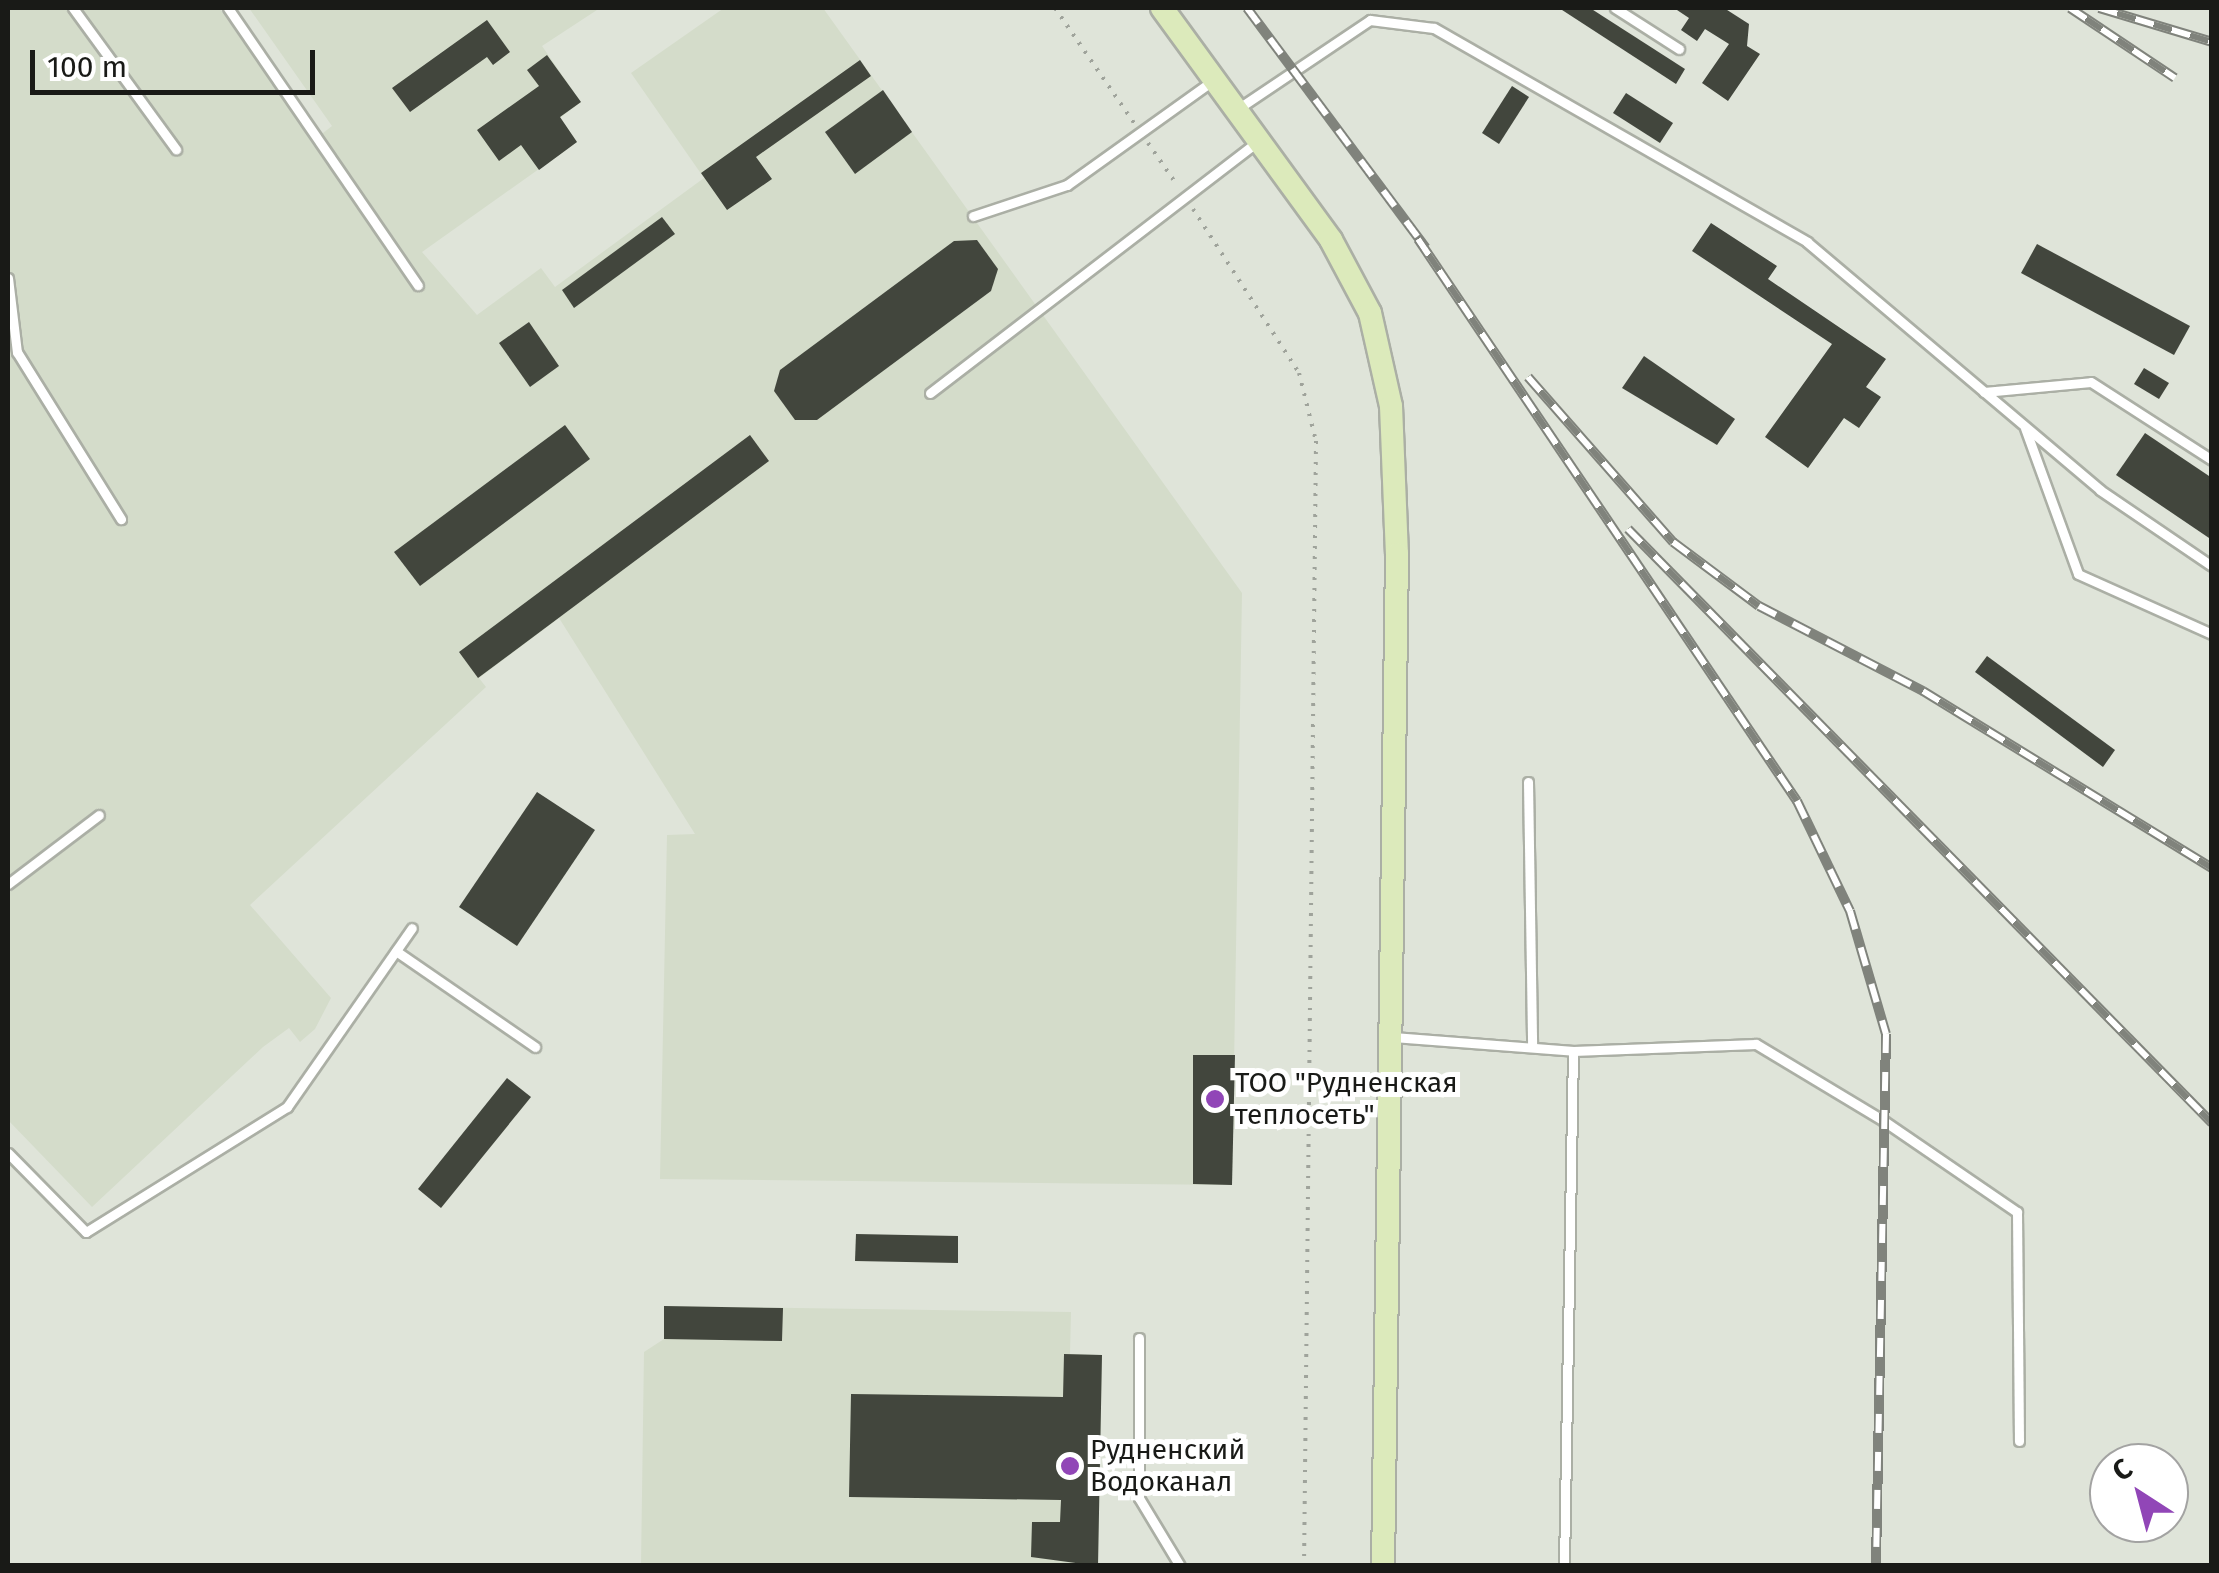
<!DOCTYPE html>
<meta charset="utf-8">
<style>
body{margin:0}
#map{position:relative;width:2219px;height:1573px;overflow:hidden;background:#dfe4d9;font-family:"Fira Sans",sans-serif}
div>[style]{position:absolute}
.built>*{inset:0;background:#d4dcca}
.building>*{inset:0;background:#42463d}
.path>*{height:4px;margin-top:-2px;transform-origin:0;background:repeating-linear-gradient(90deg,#9fa39b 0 2.5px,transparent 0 10.5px)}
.roads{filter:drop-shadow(2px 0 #abafa5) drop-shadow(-2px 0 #abafa5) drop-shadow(0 2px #abafa5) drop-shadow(0 -2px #abafa5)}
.lane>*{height:9px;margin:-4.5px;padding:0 4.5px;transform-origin:4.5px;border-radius:4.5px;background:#fff}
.secondary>*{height:22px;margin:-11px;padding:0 11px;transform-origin:11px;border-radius:11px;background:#dceabb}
.rail>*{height:10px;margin-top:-5px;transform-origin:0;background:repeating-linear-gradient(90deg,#fff 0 19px,#80837c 0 38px);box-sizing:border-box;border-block:2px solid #80837c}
.dots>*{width:28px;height:28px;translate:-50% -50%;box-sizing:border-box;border:5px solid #fff;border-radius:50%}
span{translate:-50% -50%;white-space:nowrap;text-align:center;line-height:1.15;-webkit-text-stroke:10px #fff;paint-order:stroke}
.poi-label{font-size:28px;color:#191a17}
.left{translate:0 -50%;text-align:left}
.frame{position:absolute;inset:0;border:10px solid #191a17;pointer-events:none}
.north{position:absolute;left:2089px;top:1443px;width:100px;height:100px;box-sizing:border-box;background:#fff;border:2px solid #a3a3a2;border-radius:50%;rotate:324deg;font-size:28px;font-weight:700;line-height:40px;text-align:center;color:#191a17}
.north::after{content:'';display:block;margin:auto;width:35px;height:45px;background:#9146b7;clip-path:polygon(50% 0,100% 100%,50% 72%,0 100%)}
.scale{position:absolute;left:30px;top:50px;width:285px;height:45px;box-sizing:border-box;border:5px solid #191a17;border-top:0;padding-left:12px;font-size:30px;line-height:35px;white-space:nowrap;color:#191a17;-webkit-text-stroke:8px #fff;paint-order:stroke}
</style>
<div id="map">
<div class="built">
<div style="clip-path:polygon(8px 8px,219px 8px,314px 140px,332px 126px,249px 8px,600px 8px,542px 46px,581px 102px,560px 118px,577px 142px,422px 252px,477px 315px,541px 268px,555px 287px,704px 178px,631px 73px,724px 8px,823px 8px,1242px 593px,1232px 1185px,660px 1179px,667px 835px,695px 834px,559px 618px,479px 678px,486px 687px,250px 905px,331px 998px,315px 1029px,300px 1042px,289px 1028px,263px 1047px,92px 1207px,8px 1120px)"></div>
<div style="clip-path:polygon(664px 1306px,1071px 1312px,1070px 1354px,1102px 1355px,1098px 1565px,641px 1566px,644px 1352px,664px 1339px)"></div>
</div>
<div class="building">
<div style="clip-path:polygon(1559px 8px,1590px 8px,1685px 69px,1676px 84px)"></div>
<div style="clip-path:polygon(1674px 8px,1724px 8px,1749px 24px,1747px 46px,1760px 54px,1728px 101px,1702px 83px,1729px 44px,1705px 29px,1697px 41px,1681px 30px,1689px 18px)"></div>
<div style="clip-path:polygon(487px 20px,510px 52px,493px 65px,487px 57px,410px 112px,392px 88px)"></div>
<div style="clip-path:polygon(547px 55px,581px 102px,560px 117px,577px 142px,539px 170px,521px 145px,499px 161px,477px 130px,539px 86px,527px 70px)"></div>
<div style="clip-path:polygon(860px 60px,871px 76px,756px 157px,772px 179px,727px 210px,701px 173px)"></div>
<div style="clip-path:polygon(1512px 86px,1529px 97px,1499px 144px,1482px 133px)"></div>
<div style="clip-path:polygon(883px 90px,912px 132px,855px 174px,825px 132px)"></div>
<div style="clip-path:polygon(1626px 93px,1673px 123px,1660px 143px,1613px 113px)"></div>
<div style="clip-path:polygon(662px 217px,675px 234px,574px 308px,562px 290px)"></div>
<div style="clip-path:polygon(1711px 223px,1777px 266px,1768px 279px,1886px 359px,1866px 387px,1881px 397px,1859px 428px,1844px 418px,1808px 468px,1765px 437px,1832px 344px,1692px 251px)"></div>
<div style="clip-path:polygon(977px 240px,998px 269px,991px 291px,817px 420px,795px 420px,774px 391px,780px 370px,954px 241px)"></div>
<div style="clip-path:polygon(2037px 244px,2190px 326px,2174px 355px,2021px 273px)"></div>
<div style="clip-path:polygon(529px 322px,559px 366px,530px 387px,499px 343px)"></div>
<div style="clip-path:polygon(1644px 356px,1735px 419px,1717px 445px,1622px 388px)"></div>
<div style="clip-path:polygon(2144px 368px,2169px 383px,2159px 399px,2134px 384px)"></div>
<div style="clip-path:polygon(565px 425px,590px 459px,420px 586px,394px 552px)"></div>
<div style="clip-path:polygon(2145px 433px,2212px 478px,2212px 540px,2116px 475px)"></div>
<div style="clip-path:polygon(750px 435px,769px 461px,478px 678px,459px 652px)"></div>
<div style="clip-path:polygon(1987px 656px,2115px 750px,2103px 767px,1975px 672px)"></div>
<div style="clip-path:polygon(537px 792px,595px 830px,517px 946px,459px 907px)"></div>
<div style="clip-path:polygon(1193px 1055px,1235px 1055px,1232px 1185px,1193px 1184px)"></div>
<div style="clip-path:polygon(507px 1078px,531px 1097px,441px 1208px,418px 1189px)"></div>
<div style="clip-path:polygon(856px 1234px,958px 1236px,958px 1263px,855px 1261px)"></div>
<div style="clip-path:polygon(664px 1306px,783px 1308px,782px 1341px,664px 1339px)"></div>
<div style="clip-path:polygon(1064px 1354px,1102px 1355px,1098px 1566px,1031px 1557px,1032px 1522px,1060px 1522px,1061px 1500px,849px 1497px,851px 1394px,1063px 1397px)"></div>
</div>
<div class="path">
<div style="left:1055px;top:8px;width:140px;rotate:55.5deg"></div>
<div style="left:1148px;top:143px;width:51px;rotate:55.4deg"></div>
<div style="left:1193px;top:209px;width:195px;rotate:57.1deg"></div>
<div style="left:1299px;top:373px;width:70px;rotate:76deg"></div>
<div style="left:1316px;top:441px;width:1125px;rotate:90.61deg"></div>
</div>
<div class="roads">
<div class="lane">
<div style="left:73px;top:8px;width:175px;rotate:53.9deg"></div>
<div style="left:228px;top:8px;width:336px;rotate:55.6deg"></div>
<div style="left:1615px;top:8px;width:76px;rotate:32.6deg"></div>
<div style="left:1239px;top:108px;width:158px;rotate:-33.9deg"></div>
<div style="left:1370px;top:20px;width:64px;rotate:7.1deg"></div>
<div style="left:1434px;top:28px;width:430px;rotate:29.8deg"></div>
<div style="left:1807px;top:242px;width:384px;rotate:40.2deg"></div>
<div style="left:2100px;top:490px;width:135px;rotate:34.2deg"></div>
<div style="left:973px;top:216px;width:99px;rotate:-18.3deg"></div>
<div style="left:1067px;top:185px;width:178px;rotate:-35.6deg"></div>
<div style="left:8px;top:278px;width:75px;rotate:83.1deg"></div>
<div style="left:17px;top:352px;width:197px;rotate:58.1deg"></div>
<div style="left:1984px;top:392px;width:107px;rotate:-5.3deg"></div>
<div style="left:2091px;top:382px;width:144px;rotate:32.8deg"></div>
<div style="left:930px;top:393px;width:412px;rotate:-37.5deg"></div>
<div style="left:2025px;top:428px;width:155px;rotate:70deg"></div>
<div style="left:2078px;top:574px;width:147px;rotate:24.1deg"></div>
<div style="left:1528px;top:782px;width:265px;rotate:89.1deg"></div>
<div style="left:8px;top:884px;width:114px;rotate:-37.2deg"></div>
<div style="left:396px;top:951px;width:169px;rotate:34.6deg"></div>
<div style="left:1393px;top:1037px;width:181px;rotate:4.4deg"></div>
<div style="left:1573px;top:1051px;width:183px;rotate:-2.2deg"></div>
<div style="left:1756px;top:1044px;width:149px;rotate:31deg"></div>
<div style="left:1884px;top:1121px;width:161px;rotate:34.4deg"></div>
<div style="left:2017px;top:1212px;width:229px;rotate:89.5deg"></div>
<div style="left:8px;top:1153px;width:111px;rotate:45.4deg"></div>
<div style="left:86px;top:1232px;width:237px;rotate:-31.9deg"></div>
<div style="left:287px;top:1107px;width:218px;rotate:-55.1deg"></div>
<div style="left:1139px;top:1338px;width:160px;rotate:90deg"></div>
<div style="left:1139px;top:1498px;width:79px;rotate:58.9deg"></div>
<div style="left:1564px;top:1566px;width:515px;rotate:-89deg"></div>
</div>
<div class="secondary">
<div style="left:1162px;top:8px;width:287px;rotate:53.9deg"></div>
<div style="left:1331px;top:240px;width:83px;rotate:61.9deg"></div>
<div style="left:1370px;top:313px;width:95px;rotate:77.3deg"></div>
<div style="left:1391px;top:406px;width:148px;rotate:87.7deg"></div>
<div style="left:1397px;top:554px;width:1012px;rotate:90.79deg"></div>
</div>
</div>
<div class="rail">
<div style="left:1247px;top:8px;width:299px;rotate:53.3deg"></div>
<div style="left:2070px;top:8px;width:126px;rotate:33.7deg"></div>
<div style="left:2099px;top:8px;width:118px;rotate:16.7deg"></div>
<div style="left:1418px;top:239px;width:678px;rotate:56.01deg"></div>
<div style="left:1797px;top:801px;width:122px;rotate:64.3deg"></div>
<div style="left:1850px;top:911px;width:128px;rotate:73.7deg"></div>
<div style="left:1886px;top:1034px;width:532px;rotate:91.08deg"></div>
<div style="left:1528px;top:377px;width:220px;rotate:48.7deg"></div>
<div style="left:1673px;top:542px;width:107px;rotate:36.7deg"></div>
<div style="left:1759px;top:606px;width:185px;rotate:27.4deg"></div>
<div style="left:1923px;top:691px;width:339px;rotate:31.5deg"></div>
<div style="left:1628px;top:529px;width:833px;rotate:45.49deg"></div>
</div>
<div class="dots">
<div style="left:1215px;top:1099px;background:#9146b7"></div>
<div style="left:1070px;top:1466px;background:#9146b7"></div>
</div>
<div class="poi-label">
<span class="left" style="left:1235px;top:1099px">ТОО "Рудненская<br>теплосеть"</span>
<span class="left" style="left:1090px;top:1466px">Рудненский<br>Водоканал</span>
</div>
<div class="frame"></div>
<div class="north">С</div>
<div class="scale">100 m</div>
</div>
